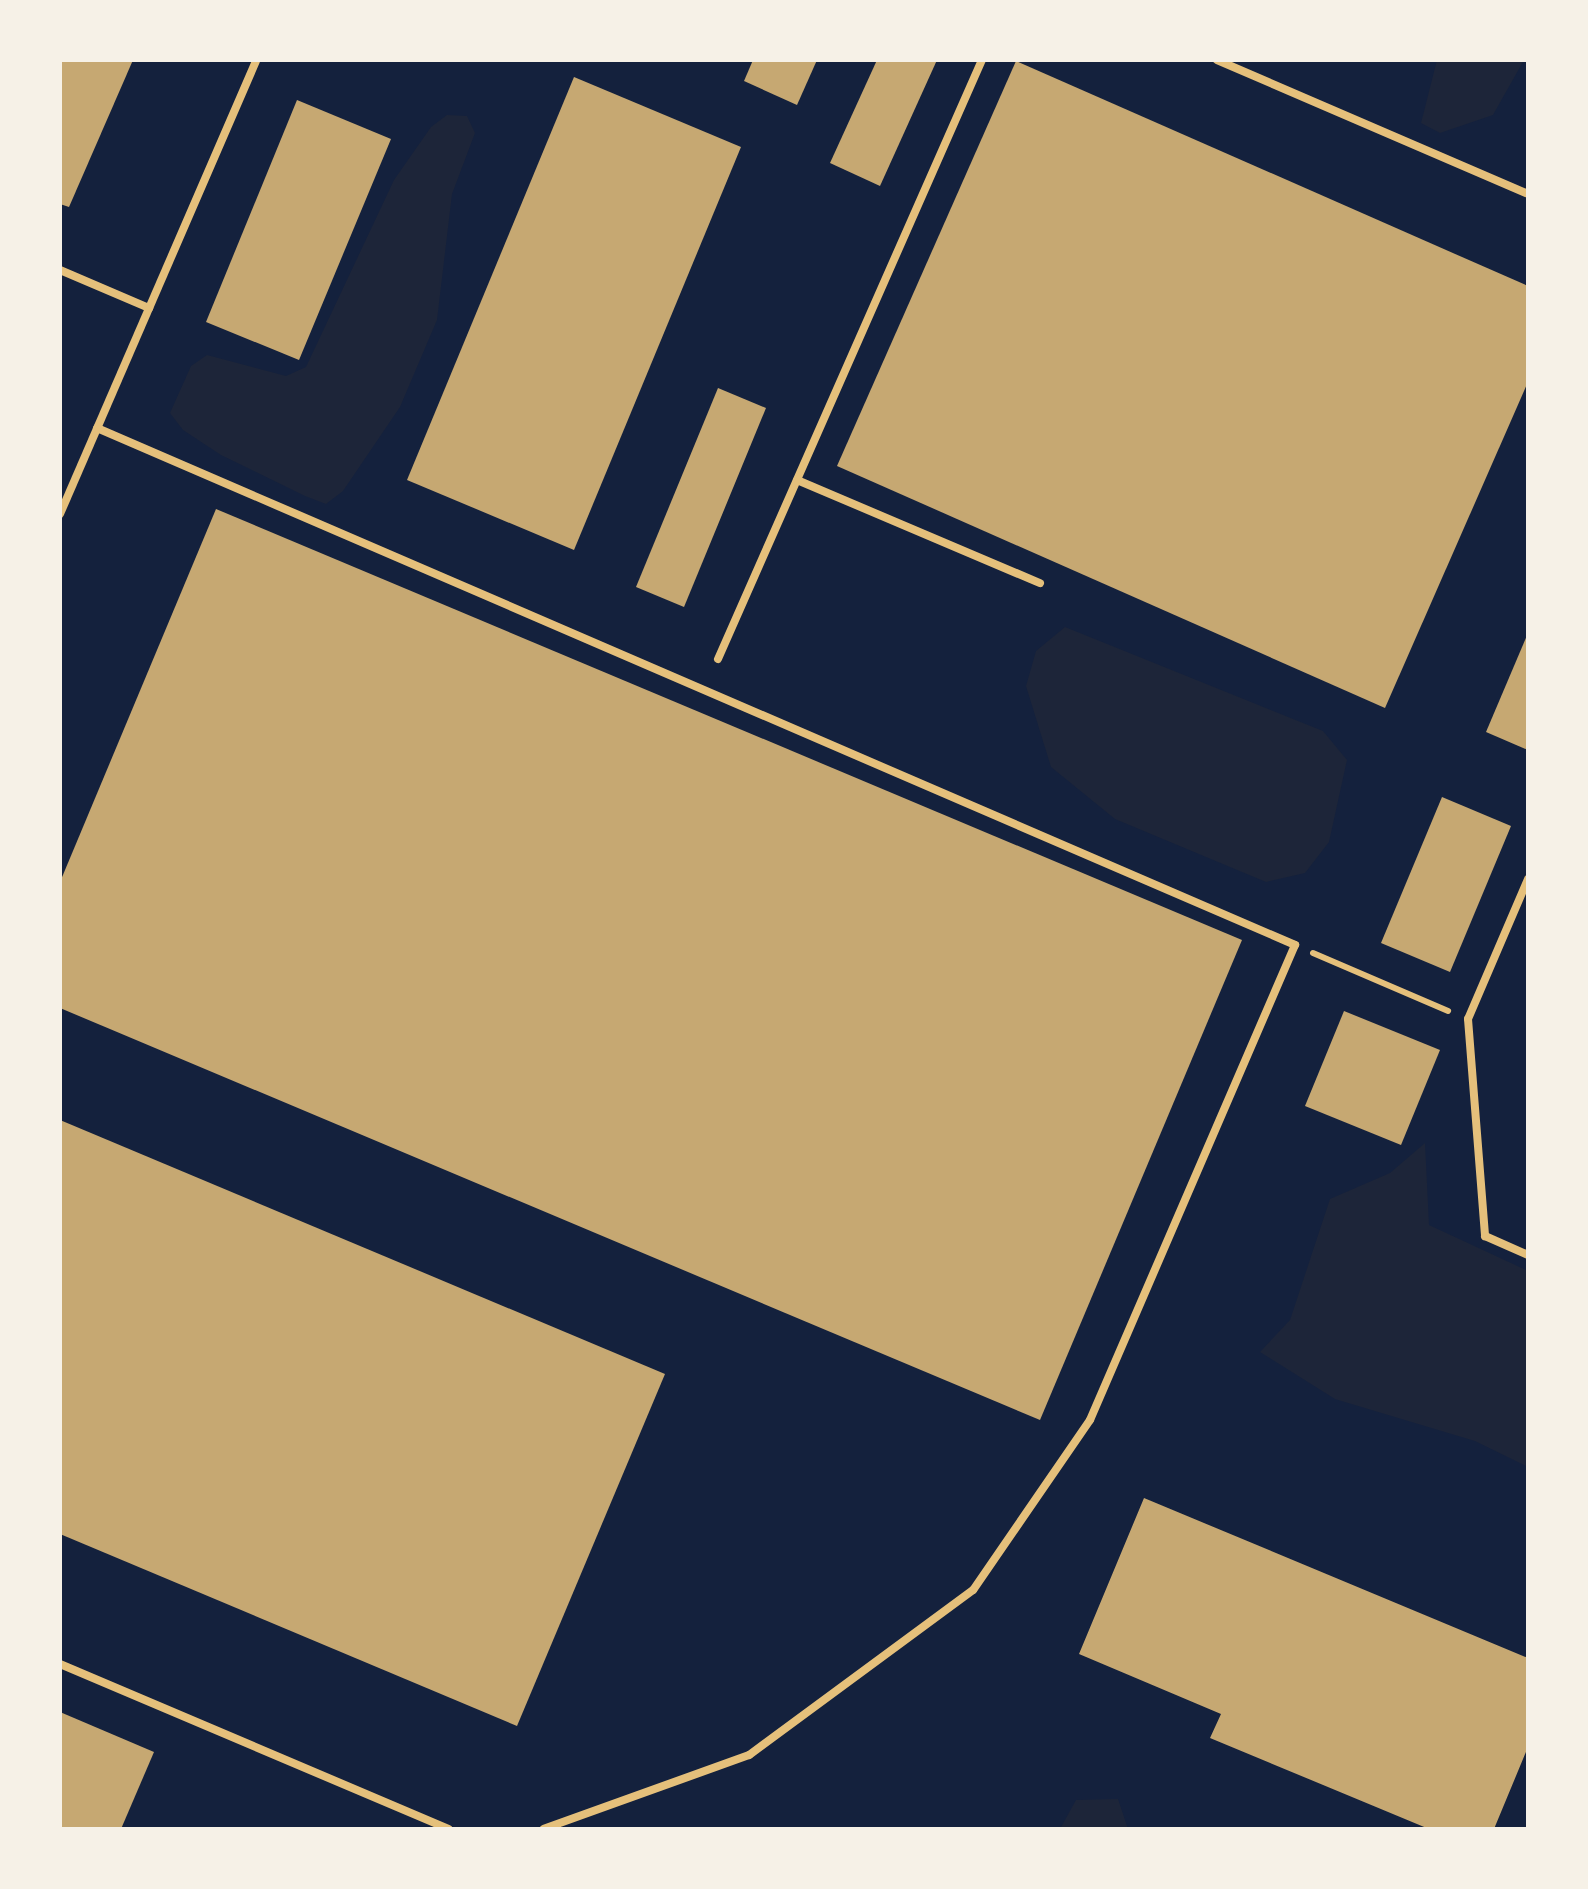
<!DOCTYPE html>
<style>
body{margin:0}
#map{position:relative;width:1588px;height:1889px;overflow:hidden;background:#14213d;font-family:"Alegreya Sans",sans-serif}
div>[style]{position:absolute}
.green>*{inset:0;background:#1d2539}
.building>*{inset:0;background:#c6a872}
.path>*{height:6px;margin:-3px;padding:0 3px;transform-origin:3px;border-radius:3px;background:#e5c07b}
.service>*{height:8px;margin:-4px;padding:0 4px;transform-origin:4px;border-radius:4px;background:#e5c07b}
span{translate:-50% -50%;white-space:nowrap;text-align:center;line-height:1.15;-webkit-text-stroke:10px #f6f1e7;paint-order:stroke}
.frame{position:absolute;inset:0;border:62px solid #f6f1e7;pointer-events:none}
</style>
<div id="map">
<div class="green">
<div style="clip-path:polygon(1437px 60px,1524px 60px,1493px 115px,1440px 133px,1421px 123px)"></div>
<div style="clip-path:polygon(447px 115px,467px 116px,475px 133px,452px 194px,437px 320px,400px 407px,343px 491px,326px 504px,305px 496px,221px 455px,183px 430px,170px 413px,191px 366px,207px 355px,286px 376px,306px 367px,394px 180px,431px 127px)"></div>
<div style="clip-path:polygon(1065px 627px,1323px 731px,1347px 760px,1329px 842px,1305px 873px,1266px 882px,1115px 819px,1051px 767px,1026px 686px,1036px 651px)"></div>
<div style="clip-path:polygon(1425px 1143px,1429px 1225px,1528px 1271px,1528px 1467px,1475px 1441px,1335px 1399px,1260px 1352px,1290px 1320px,1330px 1199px,1390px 1173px)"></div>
<div style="clip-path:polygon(1118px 1799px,1128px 1829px,1060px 1829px,1076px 1800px)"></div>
</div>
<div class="building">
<div style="clip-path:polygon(60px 60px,133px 60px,69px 207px,60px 204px)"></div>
<div style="clip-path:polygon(753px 60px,817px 60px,797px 105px,744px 81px)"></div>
<div style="clip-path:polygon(877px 60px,937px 60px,880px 186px,830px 163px)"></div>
<div style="clip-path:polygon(1016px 61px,1528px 286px,1528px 382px,1385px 708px,837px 466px)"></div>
<div style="clip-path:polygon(574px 77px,741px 147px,574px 550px,407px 480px)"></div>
<div style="clip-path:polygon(297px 100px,391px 139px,299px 360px,206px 322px)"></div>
<div style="clip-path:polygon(718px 388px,766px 408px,684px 607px,636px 587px)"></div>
<div style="clip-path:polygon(216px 509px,1242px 940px,1040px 1420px,60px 1008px,60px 882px)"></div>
<div style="clip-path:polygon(1528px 633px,1528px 750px,1486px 732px)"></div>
<div style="clip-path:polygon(1442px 797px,1511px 826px,1450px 972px,1381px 943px)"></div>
<div style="clip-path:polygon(1344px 1011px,1440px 1050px,1401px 1145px,1305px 1106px)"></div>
<div style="clip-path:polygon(60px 1120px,665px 1374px,517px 1726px,60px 1534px)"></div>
<div style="clip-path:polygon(1144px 1498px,1528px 1658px,1528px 1747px,1494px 1829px,1429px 1829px,1210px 1738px,1221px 1714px,1079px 1654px)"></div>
<div style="clip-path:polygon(60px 1712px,154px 1752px,121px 1829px,60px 1829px)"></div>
</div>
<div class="path">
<div style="left:1313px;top:953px;width:147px;rotate:23.2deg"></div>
</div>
<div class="service">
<div style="left:1217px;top:60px;width:339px;rotate:23.3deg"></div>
<div style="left:60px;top:270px;width:97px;rotate:23.1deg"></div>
<div style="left:97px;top:428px;width:1305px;rotate:23.34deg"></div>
<div style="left:1295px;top:945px;width:517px;rotate:113.34deg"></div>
<div style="left:1090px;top:1420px;width:206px;rotate:124.5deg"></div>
<div style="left:973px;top:1590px;width:278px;rotate:143.6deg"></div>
<div style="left:749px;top:1755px;width:218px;rotate:160.2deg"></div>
<div style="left:797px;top:480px;width:264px;rotate:23deg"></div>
<div style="left:60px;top:514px;width:495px;rotate:-66.6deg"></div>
<div style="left:718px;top:659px;width:655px;rotate:-66.22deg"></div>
<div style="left:1528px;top:879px;width:152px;rotate:113.2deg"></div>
<div style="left:1468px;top:1019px;width:218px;rotate:85.5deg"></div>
<div style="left:1485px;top:1236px;width:47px;rotate:23.8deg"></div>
<div style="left:60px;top:1664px;width:422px;rotate:23deg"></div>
</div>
<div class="frame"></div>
</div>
